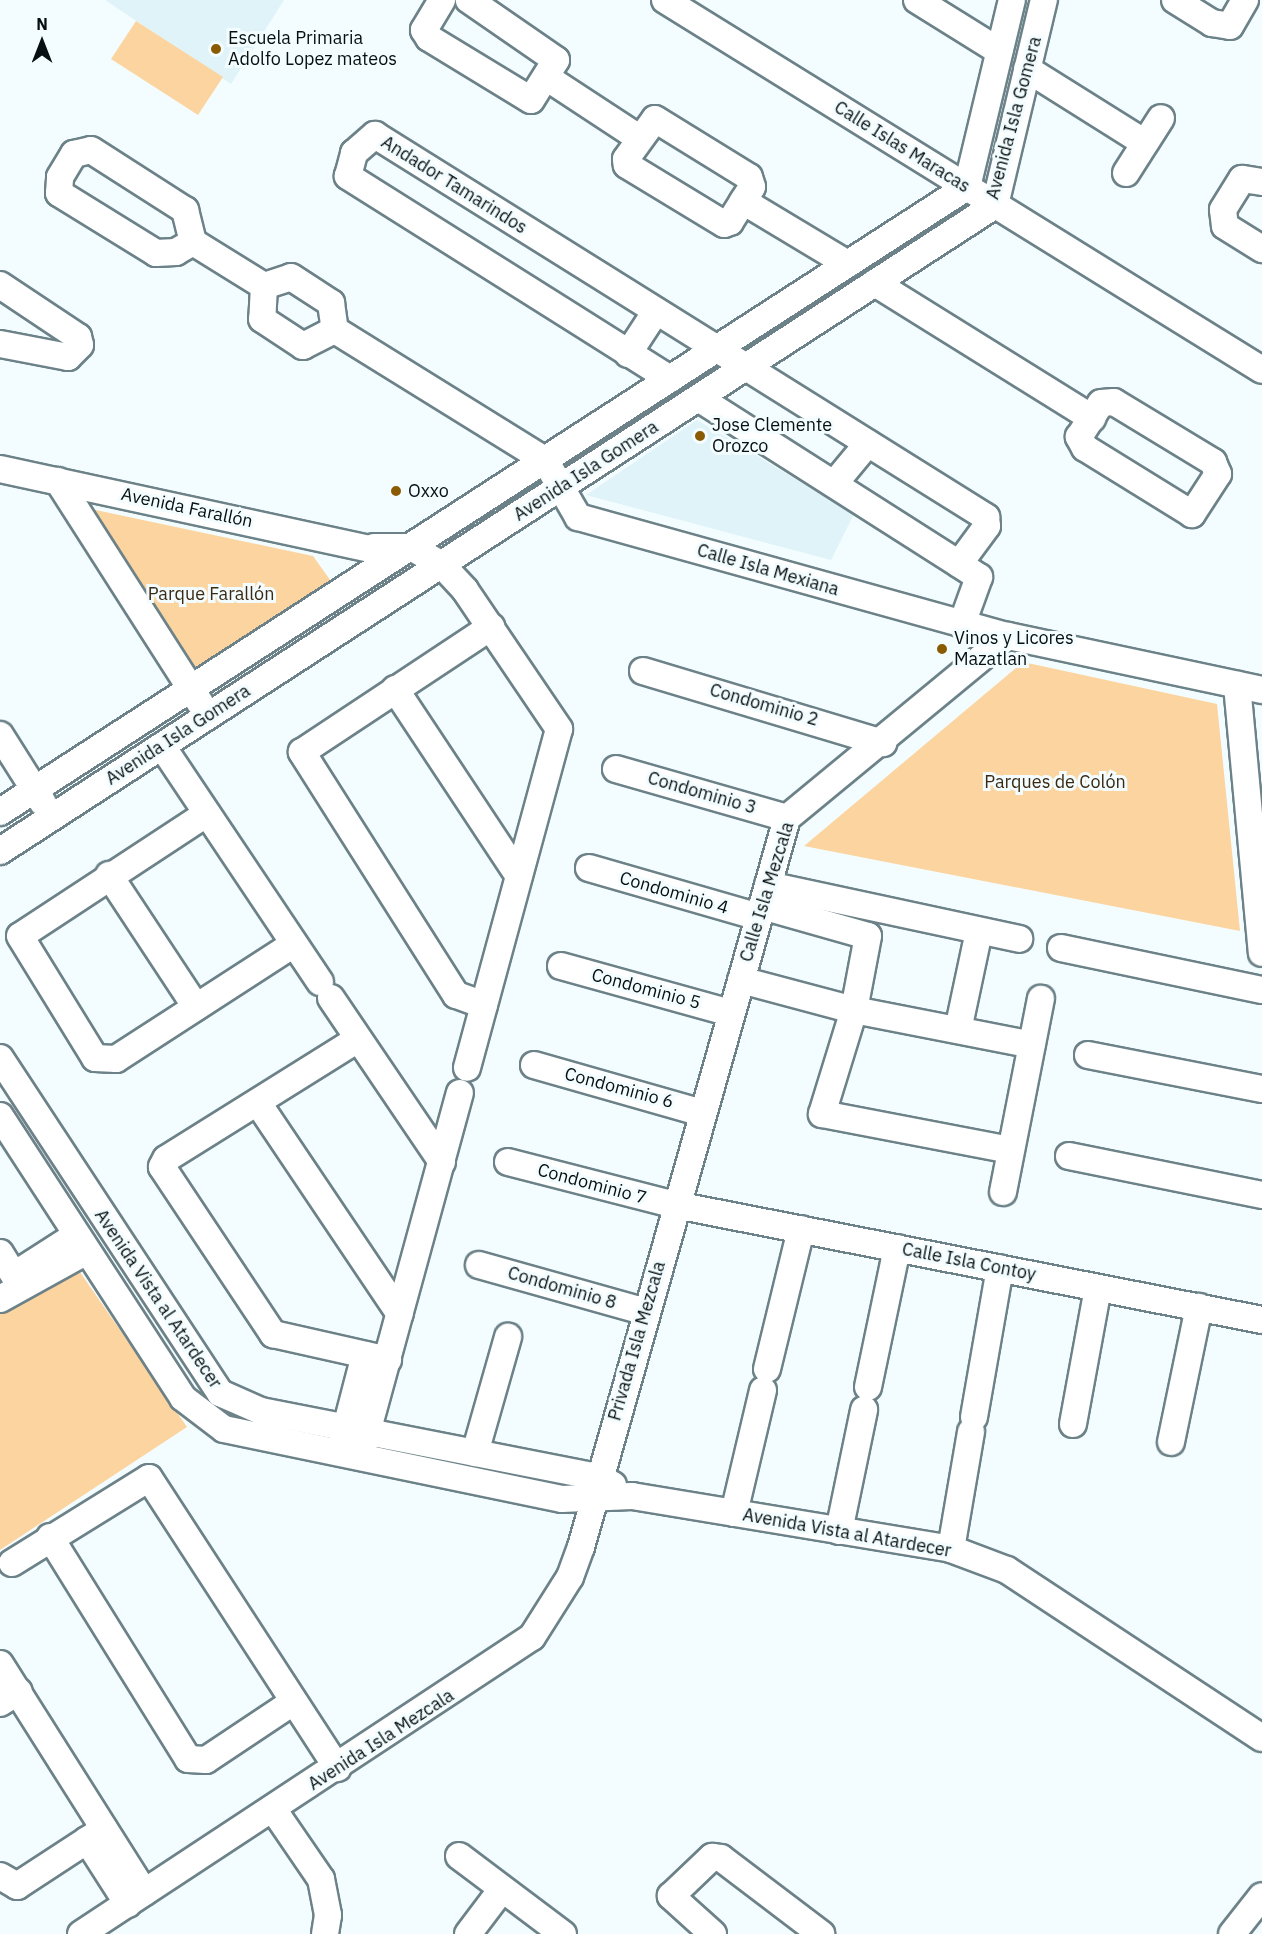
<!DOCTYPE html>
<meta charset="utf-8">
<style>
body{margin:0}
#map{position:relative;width:1262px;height:1934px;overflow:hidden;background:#f3fdff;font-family:"IBM Plex Sans",sans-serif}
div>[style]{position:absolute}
.built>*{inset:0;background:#e0f3f8}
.green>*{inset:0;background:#fcd49f}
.roads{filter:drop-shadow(2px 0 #6c8288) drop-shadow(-2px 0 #6c8288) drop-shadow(0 2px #6c8288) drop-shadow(0 -2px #6c8288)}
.minor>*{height:26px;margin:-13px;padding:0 13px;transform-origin:13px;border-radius:13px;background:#fff}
.dots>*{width:16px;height:16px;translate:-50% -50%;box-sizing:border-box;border:3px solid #f3fdff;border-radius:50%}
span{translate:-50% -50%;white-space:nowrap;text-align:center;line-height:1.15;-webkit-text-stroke:6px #f3fdff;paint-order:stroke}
.poi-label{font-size:18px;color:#070f11}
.left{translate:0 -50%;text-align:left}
.street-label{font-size:18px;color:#070f11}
.park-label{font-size:18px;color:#3c2a12}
.north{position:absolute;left:12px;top:12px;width:60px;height:60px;-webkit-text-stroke:4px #f3fdff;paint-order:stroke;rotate:0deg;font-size:16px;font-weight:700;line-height:24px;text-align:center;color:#070f11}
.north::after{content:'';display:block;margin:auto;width:21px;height:27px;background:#070f11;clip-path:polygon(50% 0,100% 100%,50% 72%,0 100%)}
</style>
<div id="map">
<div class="built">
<div style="clip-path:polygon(105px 0,284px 0,231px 84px)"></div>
<div style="clip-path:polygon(697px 420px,854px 514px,831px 560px,586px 495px)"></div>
</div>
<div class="green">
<div style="clip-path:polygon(136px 21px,223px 77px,198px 115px,111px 59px)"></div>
<div style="clip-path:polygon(91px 509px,313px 556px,333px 584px,193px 674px)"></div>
<div style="clip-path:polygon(1023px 662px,1217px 704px,1240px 931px,804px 846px)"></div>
<div style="clip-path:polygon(73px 1262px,187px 1427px,0 1550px,0 1308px)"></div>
</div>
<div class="roads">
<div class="minor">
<div style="left:442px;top:0;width:35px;rotate:121deg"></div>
<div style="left:424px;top:30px;width:9px;rotate:58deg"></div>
<div style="left:429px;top:38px;width:119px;rotate:31.3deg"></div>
<div style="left:531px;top:100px;width:47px;rotate:-58deg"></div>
<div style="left:556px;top:60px;width:106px;rotate:-145.4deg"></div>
<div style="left:665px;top:0;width:702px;rotate:31.79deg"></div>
<div style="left:917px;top:0;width:97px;rotate:31.9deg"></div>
<div style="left:1175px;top:0;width:44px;rotate:31.9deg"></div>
<div style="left:1212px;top:23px;width:18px;rotate:9deg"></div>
<div style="left:1230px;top:26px;width:30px;rotate:-60deg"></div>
<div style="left:1027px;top:69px;width:139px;rotate:32.1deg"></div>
<div style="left:546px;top:77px;width:111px;rotate:33.3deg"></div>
<div style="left:655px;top:119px;width:110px;rotate:31.7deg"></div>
<div style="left:749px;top:177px;width:10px;rotate:73deg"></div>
<div style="left:752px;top:187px;width:41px;rotate:122.2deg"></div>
<div style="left:730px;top:222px;width:6px;rotate:162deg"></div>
<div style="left:724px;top:224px;width:114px;rotate:-148.7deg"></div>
<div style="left:627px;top:165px;width:6px;rotate:-99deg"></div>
<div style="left:626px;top:159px;width:49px;rotate:-54.1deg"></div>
<div style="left:91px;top:150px;width:112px;rotate:32.6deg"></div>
<div style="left:185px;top:210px;width:33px;rotate:76deg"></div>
<div style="left:193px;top:242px;width:20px;rotate:150deg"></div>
<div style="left:176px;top:252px;width:20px;rotate:177deg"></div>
<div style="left:156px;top:253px;width:114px;rotate:-148.3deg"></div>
<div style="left:59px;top:193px;width:16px;rotate:-86deg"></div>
<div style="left:60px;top:177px;width:27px;rotate:-59deg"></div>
<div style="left:74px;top:154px;width:17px;rotate:-13deg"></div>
<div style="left:1126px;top:173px;width:65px;rotate:-57.5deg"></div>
<div style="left:1262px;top:182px;width:20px;rotate:-171deg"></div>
<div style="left:1242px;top:179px;width:36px;rotate:122deg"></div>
<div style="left:1223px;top:210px;width:16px;rotate:83deg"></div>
<div style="left:1225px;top:226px;width:44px;rotate:31.9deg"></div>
<div style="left:743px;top:201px;width:122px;rotate:31deg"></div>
<div style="left:193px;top:242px;width:84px;rotate:31.8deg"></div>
<div style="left:875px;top:283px;width:256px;rotate:31.9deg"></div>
<div style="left:0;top:285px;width:94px;rotate:33.7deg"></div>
<div style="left:78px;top:337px;width:8px;rotate:76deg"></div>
<div style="left:80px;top:345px;width:17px;rotate:135deg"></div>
<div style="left:68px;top:357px;width:69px;rotate:-169.2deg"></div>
<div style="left:264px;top:286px;width:28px;rotate:-18deg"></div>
<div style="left:291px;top:277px;width:48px;rotate:33deg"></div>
<div style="left:331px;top:303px;width:27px;rotate:82deg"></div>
<div style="left:335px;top:330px;width:247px;rotate:31.8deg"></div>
<div style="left:545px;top:460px;width:66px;rotate:59.9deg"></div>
<div style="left:578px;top:517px;width:446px;rotate:15.5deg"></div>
<div style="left:1008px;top:636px;width:260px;rotate:12deg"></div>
<div style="left:264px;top:286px;width:33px;rotate:93deg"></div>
<div style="left:262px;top:319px;width:49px;rotate:33.4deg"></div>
<div style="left:303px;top:346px;width:36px;rotate:-27deg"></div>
<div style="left:628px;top:354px;width:51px;rotate:-56.9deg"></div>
<div style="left:670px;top:379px;width:381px;rotate:-147.8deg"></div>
<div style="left:348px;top:176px;width:24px;rotate:-75deg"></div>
<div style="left:354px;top:153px;width:28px;rotate:-41deg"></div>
<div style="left:375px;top:135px;width:721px;rotate:32.01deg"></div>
<div style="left:986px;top:517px;width:9px;rotate:84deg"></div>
<div style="left:987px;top:526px;width:47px;rotate:126.4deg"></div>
<div style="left:959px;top:564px;width:309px;rotate:-147.5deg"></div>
<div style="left:1114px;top:402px;width:116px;rotate:31.2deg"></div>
<div style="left:1213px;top:462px;width:13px;rotate:67deg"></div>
<div style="left:1218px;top:474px;width:48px;rotate:123deg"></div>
<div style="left:1192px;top:514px;width:126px;rotate:-148.3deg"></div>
<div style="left:1085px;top:448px;width:13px;rotate:-119deg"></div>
<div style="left:1079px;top:437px;width:40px;rotate:-57.1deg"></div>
<div style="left:1101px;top:403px;width:13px;rotate:-4deg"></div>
<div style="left:0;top:469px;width:398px;rotate:12.2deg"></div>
<div style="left:58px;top:481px;width:264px;rotate:57.4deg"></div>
<div style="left:834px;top:484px;width:53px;rotate:-50.3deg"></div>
<div style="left:374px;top:547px;width:37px"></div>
<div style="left:411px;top:547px;width:34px;rotate:30deg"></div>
<div style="left:441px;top:564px;width:35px;rotate:47deg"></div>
<div style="left:465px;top:590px;width:168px;rotate:55.9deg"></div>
<div style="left:559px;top:729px;width:351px;rotate:105.2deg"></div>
<div style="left:959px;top:564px;width:24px;rotate:33deg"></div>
<div style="left:979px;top:577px;width:50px;rotate:109.9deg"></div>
<div style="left:643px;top:671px;width:251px;rotate:16.7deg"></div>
<div style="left:1237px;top:685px;width:269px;rotate:84.7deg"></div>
<div style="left:395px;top:689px;width:224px;rotate:56.5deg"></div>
<div style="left:0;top:735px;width:80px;rotate:57.7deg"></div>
<div style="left:162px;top:746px;width:284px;rotate:56.2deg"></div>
<div style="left:616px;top:769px;width:178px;rotate:16deg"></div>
<div style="left:0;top:812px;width:1151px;rotate:-32.88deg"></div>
<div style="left:967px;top:187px;width:192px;rotate:-76.5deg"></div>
<div style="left:206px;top:814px;width:222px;rotate:146.7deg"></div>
<div style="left:20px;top:936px;width:143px;rotate:58.4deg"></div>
<div style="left:95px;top:1058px;width:21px;rotate:3deg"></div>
<div style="left:116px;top:1059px;width:212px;rotate:-32.9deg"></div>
<div style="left:0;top:851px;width:1186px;rotate:-32.99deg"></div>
<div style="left:995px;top:205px;width:211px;rotate:-76.6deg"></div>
<div style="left:589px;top:868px;width:177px;rotate:16.1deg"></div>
<div style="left:109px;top:875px;width:158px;rotate:56.6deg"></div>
<div style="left:768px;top:885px;width:257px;rotate:12.1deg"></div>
<div style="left:762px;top:906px;width:110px;rotate:15.8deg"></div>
<div style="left:868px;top:936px;width:75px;rotate:100.7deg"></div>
<div style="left:854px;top:1010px;width:109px;rotate:107.1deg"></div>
<div style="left:822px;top:1114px;width:192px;rotate:10.8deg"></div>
<div style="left:1061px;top:948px;width:205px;rotate:11.8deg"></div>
<div style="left:561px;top:966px;width:176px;rotate:15.5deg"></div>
<div style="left:741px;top:980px;width:117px;rotate:14.9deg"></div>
<div style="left:854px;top:1010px;width:181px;rotate:11.1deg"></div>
<div style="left:331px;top:998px;width:198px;rotate:55.9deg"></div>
<div style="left:484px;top:1005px;width:30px;rotate:-160deg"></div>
<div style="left:456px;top:995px;width:288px;rotate:-122.4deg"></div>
<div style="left:302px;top:752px;width:227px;rotate:-33.5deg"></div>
<div style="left:958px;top:1030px;width:101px;rotate:-78deg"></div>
<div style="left:358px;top:1039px;width:226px;rotate:148deg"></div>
<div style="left:166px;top:1159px;width:9px;rotate:117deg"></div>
<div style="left:162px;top:1167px;width:201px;rotate:56.4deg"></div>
<div style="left:273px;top:1334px;width:118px;rotate:12.7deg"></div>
<div style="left:1088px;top:1055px;width:177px;rotate:11.1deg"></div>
<div style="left:0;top:1058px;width:401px;rotate:56.7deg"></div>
<div style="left:220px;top:1393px;width:45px;rotate:23.7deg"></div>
<div style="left:261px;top:1411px;width:343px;rotate:11.1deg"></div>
<div style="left:598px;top:1477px;width:17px;rotate:28deg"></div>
<div style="left:534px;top:1065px;width:176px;rotate:15.9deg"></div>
<div style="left:258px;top:1103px;width:254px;rotate:56.1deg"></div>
<div style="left:0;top:1116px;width:336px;rotate:57deg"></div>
<div style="left:183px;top:1398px;width:51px;rotate:37.1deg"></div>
<div style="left:224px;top:1429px;width:345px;rotate:11.7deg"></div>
<div style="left:562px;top:1499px;width:70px;rotate:-2.5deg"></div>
<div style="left:632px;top:1496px;width:323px;rotate:9.4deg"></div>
<div style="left:951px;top:1549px;width:60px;rotate:20.6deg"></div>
<div style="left:1007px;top:1570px;width:305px;rotate:33.4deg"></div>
<div style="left:1069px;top:1156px;width:197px;rotate:11.4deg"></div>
<div style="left:508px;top:1162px;width:173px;rotate:14.4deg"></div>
<div style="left:676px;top:1205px;width:597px;rotate:11.1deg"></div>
<div style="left:1003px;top:1192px;width:197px;rotate:-78.9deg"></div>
<div style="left:0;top:1253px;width:39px;rotate:58deg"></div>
<div style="left:479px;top:1265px;width:173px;rotate:15.7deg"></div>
<div style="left:22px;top:1270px;width:63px;rotate:-32.7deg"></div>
<div style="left:0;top:1299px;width:97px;rotate:-28.9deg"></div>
<div style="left:767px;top:1369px;width:144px;rotate:-76.3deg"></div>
<div style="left:868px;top:1387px;width:142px;rotate:-78.2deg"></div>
<div style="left:974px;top:1417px;width:151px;rotate:-80.1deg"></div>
<div style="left:1073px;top:1424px;width:138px;rotate:-79.6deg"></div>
<div style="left:1171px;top:1442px;width:138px;rotate:-78.3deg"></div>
<div style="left:342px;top:1443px;width:91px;rotate:-75.4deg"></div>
<div style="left:363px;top:1447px;width:367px;rotate:-74.7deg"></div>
<div style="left:475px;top:1453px;width:121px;rotate:-74.1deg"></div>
<div style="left:734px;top:1513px;width:126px;rotate:-76.7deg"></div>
<div style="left:839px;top:1531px;width:124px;rotate:-78.3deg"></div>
<div style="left:50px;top:1537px;width:261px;rotate:58.1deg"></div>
<div style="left:188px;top:1759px;width:18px;rotate:3deg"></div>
<div style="left:206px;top:1760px;width:105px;rotate:-33.7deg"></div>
<div style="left:951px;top:1549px;width:119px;rotate:-80.3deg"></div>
<div style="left:12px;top:1563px;width:161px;rotate:-31.8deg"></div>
<div style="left:149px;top:1478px;width:346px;rotate:57deg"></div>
<div style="left:0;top:1664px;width:270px;rotate:57.7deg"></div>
<div style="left:0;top:1703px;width:22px;rotate:-32deg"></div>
<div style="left:273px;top:1809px;width:85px;rotate:55.6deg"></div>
<div style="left:321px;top:1879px;width:37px;rotate:79deg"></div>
<div style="left:328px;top:1915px;width:19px;rotate:99deg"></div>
<div style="left:87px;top:1840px;width:76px;rotate:57.4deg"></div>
<div style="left:459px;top:1856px;width:130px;rotate:36.9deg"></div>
<div style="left:0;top:1876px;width:20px;rotate:30deg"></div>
<div style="left:17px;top:1886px;width:104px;rotate:-33.2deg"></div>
<div style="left:81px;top:1934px;width:540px;rotate:-33.37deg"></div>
<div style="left:532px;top:1637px;width:71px;rotate:-57.7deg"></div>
<div style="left:570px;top:1577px;width:32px;rotate:-70deg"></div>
<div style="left:581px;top:1547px;width:758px;rotate:-74.22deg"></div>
<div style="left:787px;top:818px;width:286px;rotate:-39.5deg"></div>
<div style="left:468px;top:1934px;width:56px;rotate:-52.9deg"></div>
<div style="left:713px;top:1934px;width:57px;rotate:-137.9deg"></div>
<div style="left:671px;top:1896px;width:57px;rotate:-43.6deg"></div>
<div style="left:712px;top:1857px;width:9px;rotate:6deg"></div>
<div style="left:721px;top:1858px;width:126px;rotate:37.2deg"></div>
<div style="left:1232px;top:1934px;width:48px;rotate:-51.7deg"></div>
</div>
</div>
<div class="dots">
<div style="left:216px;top:49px;background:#8b5b02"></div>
<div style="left:700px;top:436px;background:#8b5b02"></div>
<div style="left:396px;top:491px;background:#8b5b02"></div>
<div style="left:942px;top:649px;background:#8b5b02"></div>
</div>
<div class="poi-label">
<span class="left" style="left:228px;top:49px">Escuela Primaria<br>Adolfo Lopez mateos</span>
<span class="left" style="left:712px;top:436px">Jose Clemente<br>Orozco</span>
<span class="left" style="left:408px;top:491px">Oxxo</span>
<span class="left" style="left:954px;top:649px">Vinos y Licores<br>Mazatlan</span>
</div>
<div class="street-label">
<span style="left:1014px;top:118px;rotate:-75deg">Avenida Isla Gomera</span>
<span style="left:902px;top:147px;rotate:32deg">Calle Islas Maracas</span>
<span style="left:454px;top:185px;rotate:32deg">Andador Tamarindos</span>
<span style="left:586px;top:471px;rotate:-33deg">Avenida Isla Gomera</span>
<span style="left:187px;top:508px;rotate:12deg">Avenida Farallón</span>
<span style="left:768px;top:570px;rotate:16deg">Calle Isla Mexiana</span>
<span style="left:764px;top:705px;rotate:16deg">Condominio 2</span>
<span style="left:178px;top:735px;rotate:-33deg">Avenida Isla Gomera</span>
<span style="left:702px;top:793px;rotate:16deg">Condominio 3</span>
<span style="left:767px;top:892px;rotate:-73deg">Calle Isla Mezcala</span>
<span style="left:674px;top:893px;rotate:16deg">Condominio 4</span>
<span style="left:646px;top:989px;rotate:15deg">Condominio 5</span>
<span style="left:619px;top:1088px;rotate:15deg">Condominio 6</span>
<span style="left:592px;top:1184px;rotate:15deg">Condominio 7</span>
<span style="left:969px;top:1262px;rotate:11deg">Calle Isla Contoy</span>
<span style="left:562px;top:1288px;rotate:16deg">Condominio 8</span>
<span style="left:158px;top:1299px;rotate:56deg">Avenida Vista al Atardecer</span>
<span style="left:637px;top:1341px;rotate:-74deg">Privada Isla Mezcala</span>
<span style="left:847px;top:1533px;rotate:10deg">Avenida Vista al Atardecer</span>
<span style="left:381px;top:1740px;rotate:-33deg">Avenida Isla Mezcala</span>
</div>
<div class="park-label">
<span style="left:211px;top:594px">Parque Farallón</span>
<span style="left:1055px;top:782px">Parques de Colón</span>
</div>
<div class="north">N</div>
</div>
